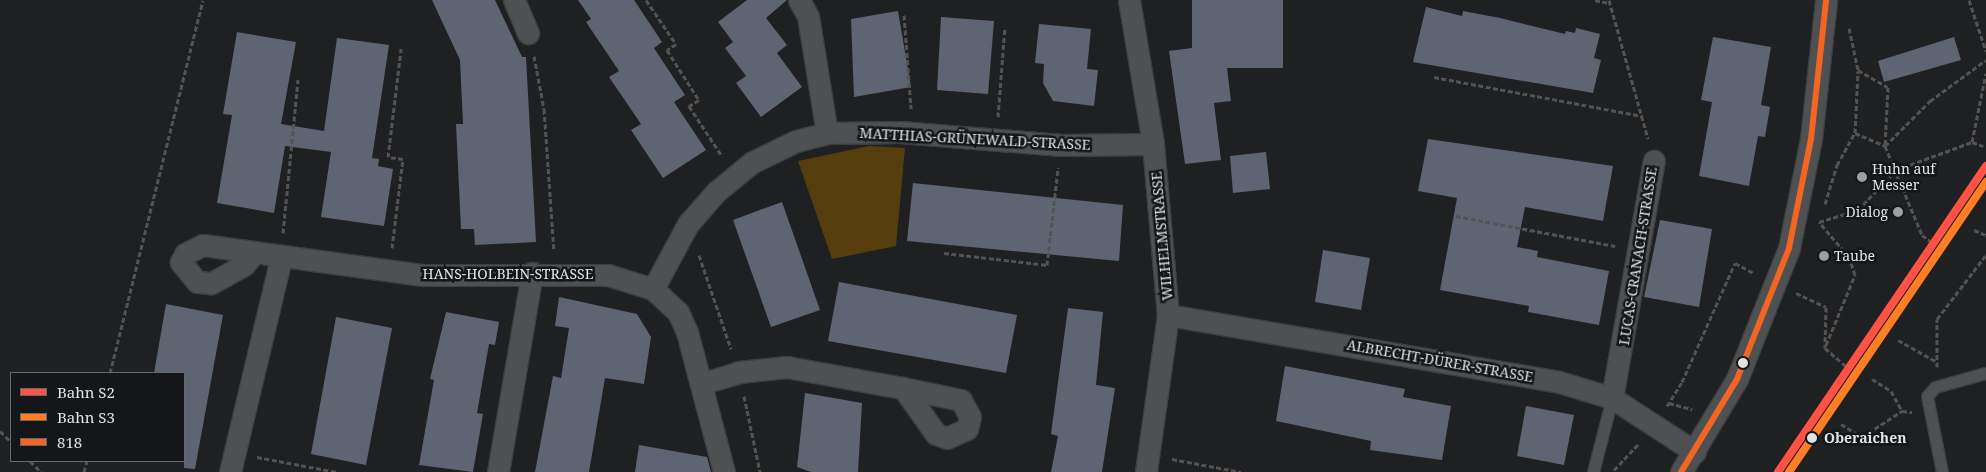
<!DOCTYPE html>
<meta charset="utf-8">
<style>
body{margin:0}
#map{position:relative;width:1986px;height:472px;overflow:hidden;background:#1f2021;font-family:"Noto Serif",serif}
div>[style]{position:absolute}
.green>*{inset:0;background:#553d0e}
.building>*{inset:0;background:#5e6471}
.path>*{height:3px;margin-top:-1.5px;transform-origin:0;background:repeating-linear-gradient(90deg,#535354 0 5px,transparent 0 7.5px)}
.roads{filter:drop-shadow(1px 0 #3c3d3f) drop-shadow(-1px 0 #3c3d3f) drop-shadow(0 1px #3c3d3f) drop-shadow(0 -1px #3c3d3f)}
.service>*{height:11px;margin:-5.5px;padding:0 5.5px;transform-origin:5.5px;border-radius:5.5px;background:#4f5051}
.minor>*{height:21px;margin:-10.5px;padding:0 10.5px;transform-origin:10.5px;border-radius:10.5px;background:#4f5051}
.bus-1>*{height:6px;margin:-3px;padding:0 3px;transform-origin:3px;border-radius:3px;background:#f26522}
.rail-1>*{height:8px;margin:-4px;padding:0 4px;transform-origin:4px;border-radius:4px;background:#ff5245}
.rail-2>*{height:8px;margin:-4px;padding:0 4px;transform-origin:4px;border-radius:4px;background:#ff7d24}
.dots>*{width:14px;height:14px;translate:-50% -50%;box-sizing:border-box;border:2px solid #151619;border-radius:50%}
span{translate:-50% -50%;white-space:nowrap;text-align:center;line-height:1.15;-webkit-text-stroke:5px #151619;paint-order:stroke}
.street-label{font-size:14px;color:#e2e3e5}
.poi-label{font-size:14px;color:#e2e3e5}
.left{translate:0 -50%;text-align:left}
.right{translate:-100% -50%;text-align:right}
.stop-label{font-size:14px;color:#e2e3e5;font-weight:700}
.legend{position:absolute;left:10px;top:372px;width:175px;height:90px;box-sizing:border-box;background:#151619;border:1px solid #67686b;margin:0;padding:6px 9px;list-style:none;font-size:15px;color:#e2e3e5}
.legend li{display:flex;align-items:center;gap:10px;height:25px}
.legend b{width:25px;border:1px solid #67686b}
</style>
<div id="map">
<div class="green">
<div style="clip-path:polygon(869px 146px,905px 148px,896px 246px,832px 259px,798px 161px)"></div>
</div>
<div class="building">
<div style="clip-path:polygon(432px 0,495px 0,522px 57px,526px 57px,536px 242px,475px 245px,474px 229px,461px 229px,456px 124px,463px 124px,460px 60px)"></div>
<div style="clip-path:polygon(578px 0,634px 0,662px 42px,654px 48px,685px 95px,674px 102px,706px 150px,663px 178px,631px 130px,641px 124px,609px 77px,619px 71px,586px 22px,591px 19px)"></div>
<div style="clip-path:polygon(747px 0,787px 0,766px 18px,787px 45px,777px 53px,802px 87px,761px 117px,736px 83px,746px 76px,725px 48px,733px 42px,718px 22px)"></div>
<div style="clip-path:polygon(1192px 0,1283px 0,1283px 68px,1227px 68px,1231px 101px,1214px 103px,1221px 160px,1185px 164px,1169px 51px,1192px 48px)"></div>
<div style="clip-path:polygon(1426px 7px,1462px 16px,1463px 11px,1500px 18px,1565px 34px,1566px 31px,1575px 33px,1576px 28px,1600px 34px,1594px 58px,1601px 60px,1593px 93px,1413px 62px)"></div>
<div style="clip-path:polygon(898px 11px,911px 87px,854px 97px,851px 19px)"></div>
<div style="clip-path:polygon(941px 17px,994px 21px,988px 94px,937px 90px)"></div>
<div style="clip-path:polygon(1039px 24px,1091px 29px,1087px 69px,1098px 70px,1094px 106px,1053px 101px,1043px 83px,1044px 64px,1035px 63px)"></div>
<div style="clip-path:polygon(237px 32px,296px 42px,281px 124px,324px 131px,337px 38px,389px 45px,372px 158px,379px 159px,378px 166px,393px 169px,384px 226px,321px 217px,331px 152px,285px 146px,274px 213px,217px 203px,232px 115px,223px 114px)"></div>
<div style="clip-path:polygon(1713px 37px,1771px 47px,1761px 105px,1770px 107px,1765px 137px,1758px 136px,1749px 186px,1699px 176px,1712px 102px,1701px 100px)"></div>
<div style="clip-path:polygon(1954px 37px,1961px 60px,1884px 82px,1878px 61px)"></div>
<div style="clip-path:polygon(1428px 139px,1613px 166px,1603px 221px,1525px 207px,1517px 247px,1538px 251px,1537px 257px,1609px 271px,1599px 325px,1528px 312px,1529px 306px,1440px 290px,1457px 198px,1418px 191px)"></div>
<div style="clip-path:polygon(1266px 152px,1270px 189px,1233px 193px,1230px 156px)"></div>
<div style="clip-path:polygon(913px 183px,1123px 205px,1119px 261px,907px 241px)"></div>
<div style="clip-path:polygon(782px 202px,820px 310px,771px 327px,733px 220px)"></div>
<div style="clip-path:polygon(1660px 220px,1712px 229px,1699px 307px,1644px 297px)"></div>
<div style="clip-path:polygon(1323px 250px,1370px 258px,1361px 310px,1315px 302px)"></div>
<div style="clip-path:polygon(839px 282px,1017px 315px,1006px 373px,828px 341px)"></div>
<div style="clip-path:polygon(559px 297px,637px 314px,651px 337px,644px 384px,605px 378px,589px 472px,535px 472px,553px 376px,561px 378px,569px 328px,555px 326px)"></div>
<div style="clip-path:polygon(166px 304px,223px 315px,195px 469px,184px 468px,184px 373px,154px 373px)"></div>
<div style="clip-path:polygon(1068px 308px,1103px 312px,1096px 385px,1115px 388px,1102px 472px,1051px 472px,1058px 436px,1051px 434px)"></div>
<div style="clip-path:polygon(446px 312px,499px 322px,495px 345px,489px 344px,477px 413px,483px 414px,473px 472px,419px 465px,434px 380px,430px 379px)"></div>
<div style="clip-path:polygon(336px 317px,392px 328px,366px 465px,311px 454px)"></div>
<div style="clip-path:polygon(1285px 366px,1405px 389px,1403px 397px,1451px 406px,1442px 460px,1370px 450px,1371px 441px,1276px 421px)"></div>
<div style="clip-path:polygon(805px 393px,862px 403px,858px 472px,811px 472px,797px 467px)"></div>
<div style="clip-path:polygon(1526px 406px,1574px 415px,1564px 465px,1517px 456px)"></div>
<div style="clip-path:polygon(639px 445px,707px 457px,711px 472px,635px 472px)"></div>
</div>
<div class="path">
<div style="left:646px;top:0;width:53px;rotate:55.7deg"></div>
<div style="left:676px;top:44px;width:11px;rotate:146deg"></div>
<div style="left:667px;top:50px;width:59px;rotate:57.4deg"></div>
<div style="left:699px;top:100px;width:12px;rotate:149deg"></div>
<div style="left:689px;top:106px;width:60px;rotate:56.6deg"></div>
<div style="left:1595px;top:0;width:14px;rotate:12deg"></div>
<div style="left:1609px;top:0;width:144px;rotate:74.3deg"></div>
<div style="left:1969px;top:0;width:54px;rotate:71.6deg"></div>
<div style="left:904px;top:15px;width:94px;rotate:85.7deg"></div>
<div style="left:1849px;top:28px;width:43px;rotate:77.9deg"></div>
<div style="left:1858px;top:70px;width:34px;rotate:30deg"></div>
<div style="left:1888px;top:87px;width:59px;rotate:92.9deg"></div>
<div style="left:1885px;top:146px;width:96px;rotate:67.4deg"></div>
<div style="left:1922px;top:235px;width:10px;rotate:37deg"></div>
<div style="left:534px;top:56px;width:54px;rotate:79.3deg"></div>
<div style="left:544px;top:109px;width:142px;rotate:86deg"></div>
<div style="left:1434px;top:77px;width:212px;rotate:10.6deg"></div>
<div style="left:998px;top:117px;width:90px;rotate:-85.6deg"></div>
<div style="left:1855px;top:133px;width:62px;rotate:-87.2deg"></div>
<div style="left:1972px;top:142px;width:70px;rotate:-78.5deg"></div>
<div style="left:1825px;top:204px;width:41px;rotate:-72.9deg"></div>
<div style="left:1837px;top:165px;width:37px;rotate:-61deg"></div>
<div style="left:1855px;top:133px;width:33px;rotate:23deg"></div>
<div style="left:1885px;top:146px;width:64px;rotate:-45deg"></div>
<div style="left:1930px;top:101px;width:69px;rotate:-36.2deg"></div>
<div style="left:1456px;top:216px;width:162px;rotate:10.7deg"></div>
<div style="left:1974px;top:230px;width:13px;rotate:23deg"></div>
<div style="left:283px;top:233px;width:154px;rotate:-84.4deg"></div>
<div style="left:392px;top:248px;width:90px;rotate:-83deg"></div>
<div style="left:403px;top:159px;width:15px;rotate:-172deg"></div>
<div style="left:388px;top:157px;width:109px;rotate:-83.1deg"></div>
<div style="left:944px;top:253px;width:104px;rotate:6.6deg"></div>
<div style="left:1047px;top:265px;width:98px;rotate:-83.5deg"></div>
<div style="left:699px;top:255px;width:99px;rotate:71.2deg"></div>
<div style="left:1796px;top:293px;width:33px;rotate:25deg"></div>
<div style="left:1826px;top:307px;width:41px;rotate:91.4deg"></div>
<div style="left:1898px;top:340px;width:45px;rotate:29.4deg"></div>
<div style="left:1826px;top:345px;width:76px;rotate:-67.5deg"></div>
<div style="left:1855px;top:275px;width:19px;rotate:-108deg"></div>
<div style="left:1849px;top:257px;width:46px;rotate:-130.6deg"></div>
<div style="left:1819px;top:222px;width:41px;rotate:-17.1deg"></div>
<div style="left:1858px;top:210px;width:55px;rotate:-46.5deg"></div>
<div style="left:1896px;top:170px;width:81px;rotate:-20.2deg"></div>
<div style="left:1972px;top:142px;width:12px;rotate:20deg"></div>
<div style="left:1825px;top:348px;width:28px;rotate:41deg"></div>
<div style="left:1937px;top:367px;width:48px;rotate:-90deg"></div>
<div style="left:1937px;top:319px;width:81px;rotate:-52.6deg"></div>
<div style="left:110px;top:373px;width:384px;rotate:-76deg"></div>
<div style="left:1872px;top:379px;width:22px;rotate:32deg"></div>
<div style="left:1891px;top:391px;width:23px;rotate:61deg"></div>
<div style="left:744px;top:396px;width:78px;rotate:78.1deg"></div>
<div style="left:1669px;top:403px;width:24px;rotate:15deg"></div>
<div style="left:1667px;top:406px;width:28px;rotate:-58deg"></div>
<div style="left:1682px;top:382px;width:130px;rotate:-66deg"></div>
<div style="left:1735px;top:263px;width:21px;rotate:28deg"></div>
<div style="left:1841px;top:424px;width:25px;rotate:32deg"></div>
<div style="left:1862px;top:437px;width:48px;rotate:-33deg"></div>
<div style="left:1902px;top:411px;width:10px;rotate:6deg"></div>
<div style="left:0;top:431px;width:16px;rotate:45deg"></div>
<div style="left:257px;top:457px;width:81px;rotate:10.6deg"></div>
<div style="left:1172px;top:459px;width:70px;rotate:10.7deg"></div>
<div style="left:30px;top:461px;width:16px;rotate:45deg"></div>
<div style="left:1614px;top:470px;width:37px;rotate:-47deg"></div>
<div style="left:84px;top:472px;width:11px;rotate:-75deg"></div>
</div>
<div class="roads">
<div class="service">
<div style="left:1593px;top:472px;width:76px;rotate:-75.6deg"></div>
<div style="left:1942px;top:472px;width:77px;rotate:-101.2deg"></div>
<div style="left:1927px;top:396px;width:12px;rotate:-48deg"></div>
<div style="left:1935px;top:387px;width:53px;rotate:-15.4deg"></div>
</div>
<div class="minor">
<div style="left:514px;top:0;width:36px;rotate:67deg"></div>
<div style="left:799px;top:0;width:18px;rotate:61deg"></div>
<div style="left:808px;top:16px;width:119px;rotate:80.8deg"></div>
<div style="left:1129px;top:0;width:146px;rotate:80.5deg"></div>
<div style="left:1153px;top:144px;width:172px;rotate:85deg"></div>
<div style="left:1168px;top:315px;width:159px;rotate:98deg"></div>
<div style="left:254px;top:253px;width:16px;rotate:130deg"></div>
<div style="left:244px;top:265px;width:38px;rotate:151deg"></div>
<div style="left:211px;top:283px;width:14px;rotate:-176deg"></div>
<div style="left:197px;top:282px;width:26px;rotate:-129deg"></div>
<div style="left:181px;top:262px;width:9px;rotate:-63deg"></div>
<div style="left:185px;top:254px;width:20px;rotate:-27deg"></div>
<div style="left:203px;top:245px;width:222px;rotate:7.8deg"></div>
<div style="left:423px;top:275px;width:185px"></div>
<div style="left:608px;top:275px;width:47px;rotate:17.3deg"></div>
<div style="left:653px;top:289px;width:34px;rotate:43deg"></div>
<div style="left:678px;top:312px;width:22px;rotate:66deg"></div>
<div style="left:687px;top:332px;width:145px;rotate:75.2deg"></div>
<div style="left:653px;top:289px;width:74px;rotate:-61.7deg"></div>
<div style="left:688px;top:224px;width:43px;rotate:-48.8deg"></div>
<div style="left:716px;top:192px;width:45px;rotate:-39.6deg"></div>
<div style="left:751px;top:163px;width:50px;rotate:-26.1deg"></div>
<div style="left:796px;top:141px;width:32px;rotate:-14deg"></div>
<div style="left:827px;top:133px;width:73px;rotate:-0.8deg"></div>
<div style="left:900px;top:132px;width:162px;rotate:4.6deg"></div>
<div style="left:1061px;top:145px;width:92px;rotate:-0.6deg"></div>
<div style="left:1168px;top:315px;width:394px;rotate:9.7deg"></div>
<div style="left:1556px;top:381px;width:59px;rotate:16.9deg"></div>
<div style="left:1612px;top:398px;width:99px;rotate:33deg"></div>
<div style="left:704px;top:383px;width:37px;rotate:-17deg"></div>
<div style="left:739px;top:372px;width:48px;rotate:-5.9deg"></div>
<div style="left:787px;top:367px;width:118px;rotate:10.3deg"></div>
<div style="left:903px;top:388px;width:59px;rotate:11.7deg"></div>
<div style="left:961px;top:400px;width:19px;rotate:62deg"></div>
<div style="left:970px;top:417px;width:12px;rotate:104deg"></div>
<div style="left:967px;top:429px;width:22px;rotate:156deg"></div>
<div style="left:947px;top:438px;width:12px;rotate:-160deg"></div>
<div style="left:936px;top:434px;width:57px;rotate:-125.7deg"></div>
<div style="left:1612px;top:398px;width:241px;rotate:-80deg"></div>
<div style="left:230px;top:472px;width:220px;rotate:-76.6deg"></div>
<div style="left:498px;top:472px;width:202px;rotate:-80.3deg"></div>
<div style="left:1681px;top:472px;width:109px;rotate:-58.9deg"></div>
<div style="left:1737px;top:379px;width:141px;rotate:-68.3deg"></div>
<div style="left:1789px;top:248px;width:111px;rotate:-78.6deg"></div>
<div style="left:1811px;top:139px;width:140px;rotate:-83.8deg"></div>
</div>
</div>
<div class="bus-1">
<div style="left:1681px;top:472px;width:109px;rotate:-58.9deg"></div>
<div style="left:1737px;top:379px;width:141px;rotate:-68.3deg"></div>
<div style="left:1789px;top:248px;width:111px;rotate:-78.6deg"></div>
<div style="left:1811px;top:139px;width:140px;rotate:-83.8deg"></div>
</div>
<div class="rail-1">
<div style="left:1778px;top:472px;width:370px;rotate:-55.8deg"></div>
</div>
<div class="rail-2">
<div style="left:1789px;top:472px;width:351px;rotate:-55.8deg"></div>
</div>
<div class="dots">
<div style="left:1862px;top:177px;background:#9e9fa0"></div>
<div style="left:1898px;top:212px;background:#9e9fa0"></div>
<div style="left:1824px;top:256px;background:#9e9fa0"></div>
<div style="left:1743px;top:363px;background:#e2e3e5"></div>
<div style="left:1812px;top:438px;background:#e2e3e5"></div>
</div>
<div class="street-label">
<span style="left:975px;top:139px;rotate:3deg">MATTHIAS-GRÜNEWALD-STRASSE</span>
<span style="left:1162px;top:236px;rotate:-95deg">WILHELMSTRASSE</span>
<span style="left:1638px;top:256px;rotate:-81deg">LUCAS-CRANACH-STRASSE</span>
<span style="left:508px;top:274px">HANS-HOLBEIN-STRASSE</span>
<span style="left:1440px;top:361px;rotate:10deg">ALBRECHT-DÜRER-STRASSE</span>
</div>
<div class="poi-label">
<span class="left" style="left:1872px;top:177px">Huhn auf<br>Messer</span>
<span class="right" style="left:1888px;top:212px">Dialog</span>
<span class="left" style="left:1834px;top:256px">Taube</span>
</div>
<div class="stop-label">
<span class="left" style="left:1824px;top:438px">Oberaichen</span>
</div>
<ul class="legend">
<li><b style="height:6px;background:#ff5245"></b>Bahn S2</li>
<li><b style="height:6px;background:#ff7d24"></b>Bahn S3</li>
<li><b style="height:6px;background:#f26522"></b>818</li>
</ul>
</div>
